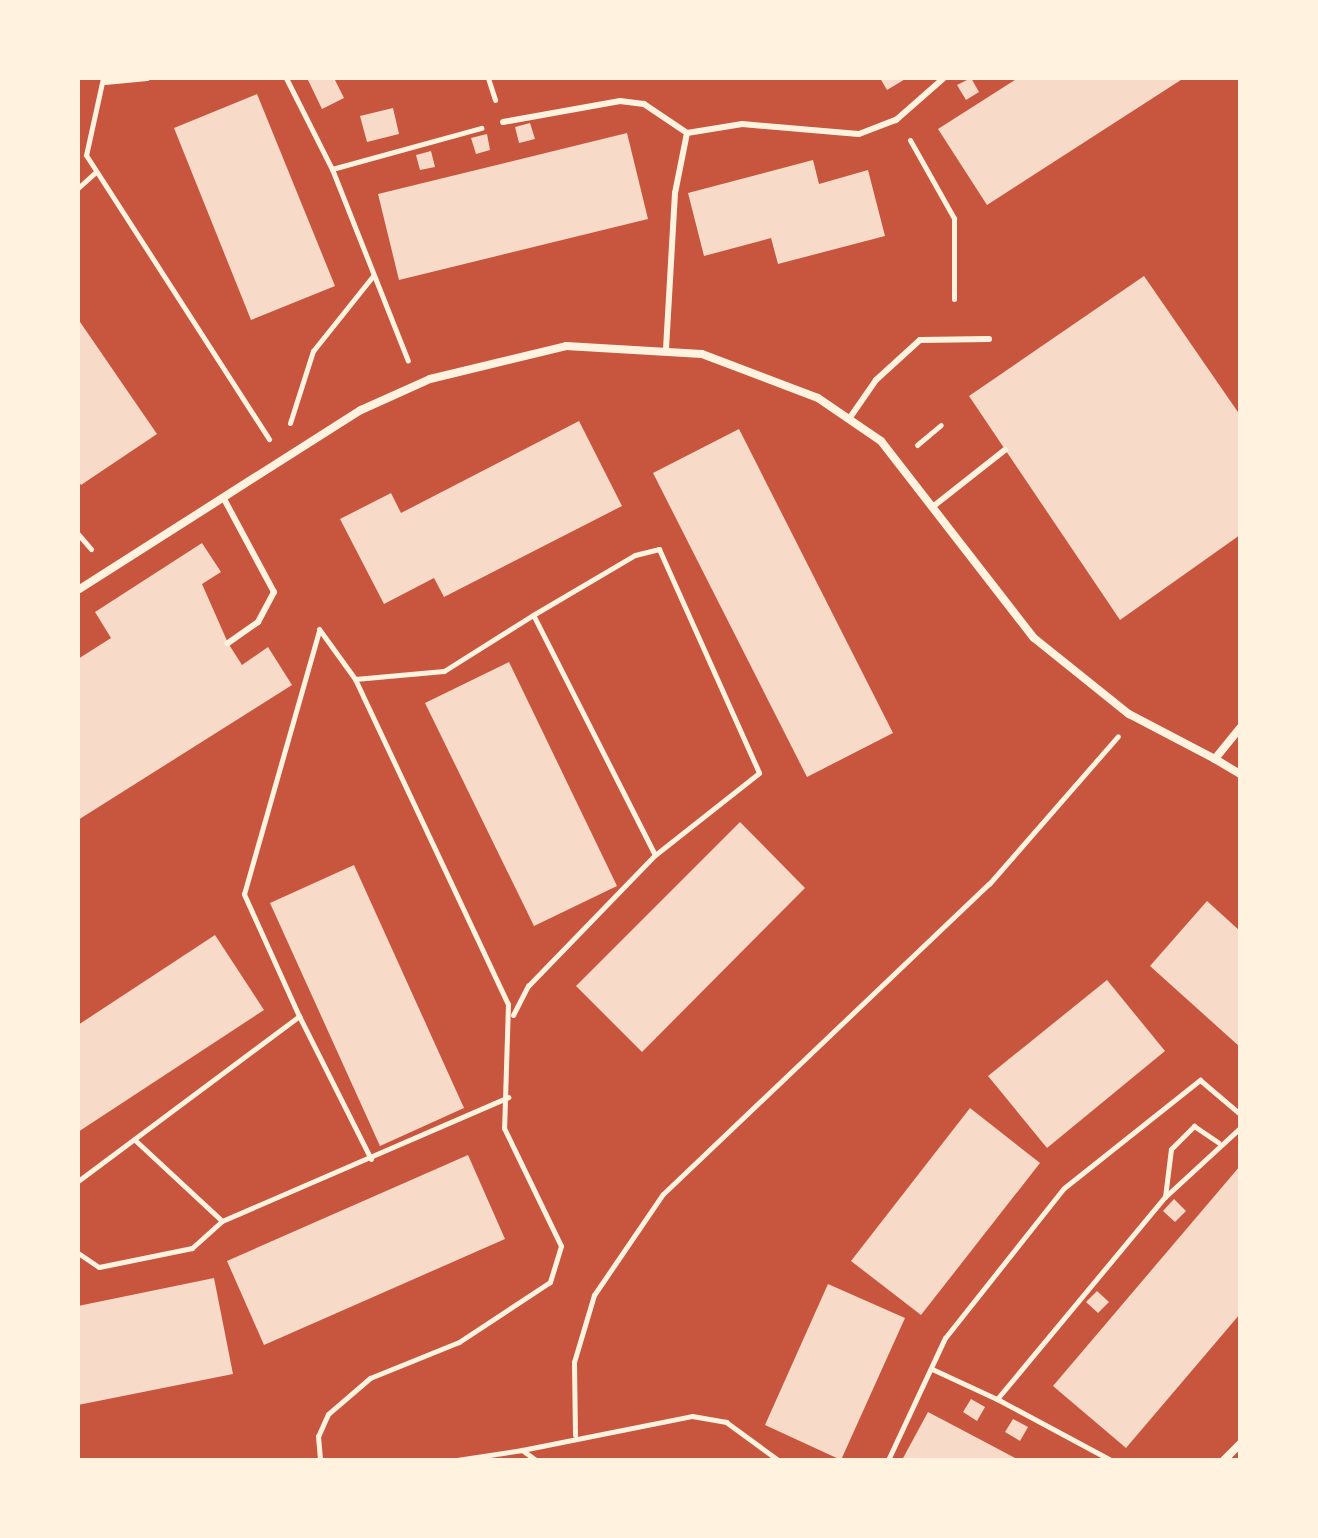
<!DOCTYPE html>
<style>
body{margin:0}
#map{position:relative;width:1318px;height:1538px;overflow:hidden;background:#c8553d;font-family:"Sofia Sans Condensed",sans-serif}
div>[style]{position:absolute}
.building>*{inset:0;background:#f7dbc8}
.path>*{height:5px;margin:-2.5px;padding:0 2.5px;transform-origin:2.5px;border-radius:2.5px;background:#fff3e0}
.service>*{height:6px;margin:-3px;padding:0 3px;transform-origin:3px;border-radius:3px;background:#fff3e0}
.minor>*{height:8px;margin:-4px;padding:0 4px;transform-origin:4px;border-radius:4px;background:#fff3e0}
span{translate:-50% -50%;white-space:nowrap;text-align:center;line-height:1.15;-webkit-text-stroke:7px #fff3e0;paint-order:stroke}
.frame{position:absolute;inset:0;border:80px solid #fff3e0;pointer-events:none}
</style>
<div id="map">
<div class="building">
<div style="clip-path:polygon(334px 78px,344px 98px,322px 109px,308px 80px)"></div>
<div style="clip-path:polygon(880px 78px,907px 78px,887px 90px)"></div>
<div style="clip-path:polygon(971px 78px,979px 92px,966px 100px,957px 85px)"></div>
<div style="clip-path:polygon(1018px 78px,1184px 78px,987px 205px,938px 129px)"></div>
<div style="clip-path:polygon(257px 94px,335px 286px,251px 320px,174px 128px)"></div>
<div style="clip-path:polygon(393px 108px,399px 134px,367px 142px,360px 116px)"></div>
<div style="clip-path:polygon(530px 123px,535px 139px,519px 143px,515px 127px)"></div>
<div style="clip-path:polygon(627px 133px,648px 219px,399px 280px,378px 194px)"></div>
<div style="clip-path:polygon(487px 134px,490px 150px,476px 154px,471px 138px)"></div>
<div style="clip-path:polygon(431px 151px,435px 167px,420px 170px,416px 155px)"></div>
<div style="clip-path:polygon(813px 160px,819px 184px,868px 170px,885px 236px,778px 264px,771px 238px,704px 256px,688px 193px)"></div>
<div style="clip-path:polygon(1144px 276px,1240px 415px,1240px 535px,1120px 620px,969px 396px)"></div>
<div style="clip-path:polygon(78px 319px,157px 434px,81px 485px,78px 480px)"></div>
<div style="clip-path:polygon(579px 421px,622px 506px,444px 597px,434px 578px,384px 604px,340px 519px,391px 493px,401px 513px)"></div>
<div style="clip-path:polygon(739px 429px,893px 733px,807px 777px,653px 473px)"></div>
<div style="clip-path:polygon(202px 543px,221px 572px,202px 584px,228px 643px,242px 665px,268px 647px,292px 685px,78px 820px,78px 659px,111px 638px,95px 612px)"></div>
<div style="clip-path:polygon(509px 662px,617px 886px,534px 926px,425px 703px)"></div>
<div style="clip-path:polygon(740px 822px,805px 888px,642px 1052px,576px 986px)"></div>
<div style="clip-path:polygon(354px 865px,464px 1108px,380px 1146px,270px 903px)"></div>
<div style="clip-path:polygon(1207px 901px,1240px 931px,1240px 1047px,1150px 966px)"></div>
<div style="clip-path:polygon(215px 935px,264px 1010px,78px 1132px,78px 1025px)"></div>
<div style="clip-path:polygon(1107px 980px,1165px 1051px,1047px 1148px,988px 1076px)"></div>
<div style="clip-path:polygon(970px 1108px,1040px 1163px,921px 1315px,851px 1261px)"></div>
<div style="clip-path:polygon(468px 1155px,505px 1239px,264px 1345px,227px 1261px)"></div>
<div style="clip-path:polygon(1240px 1166px,1240px 1314px,1126px 1448px,1053px 1386px)"></div>
<div style="clip-path:polygon(1174px 1199px,1186px 1211px,1175px 1222px,1163px 1211px)"></div>
<div style="clip-path:polygon(214px 1278px,233px 1374px,78px 1405px,78px 1306px)"></div>
<div style="clip-path:polygon(828px 1284px,905px 1318px,841px 1460px,765px 1425px)"></div>
<div style="clip-path:polygon(1097px 1291px,1109px 1302px,1098px 1313px,1086px 1302px)"></div>
<div style="clip-path:polygon(971px 1399px,985px 1407px,977px 1421px,963px 1412px)"></div>
<div style="clip-path:polygon(928px 1412px,966px 1432px,1019px 1460px,902px 1460px)"></div>
<div style="clip-path:polygon(1013px 1419px,1028px 1427px,1020px 1441px,1005px 1432px)"></div>
</div>
<div class="path">
<div style="left:103px;top:78px;width:79px;rotate:102.4deg"></div>
<div style="left:86px;top:155px;width:338px;rotate:57.2deg"></div>
<div style="left:286px;top:78px;width:102px;rotate:63.2deg"></div>
<div style="left:332px;top:169px;width:206px;rotate:68.4deg"></div>
<div style="left:488px;top:78px;width:23px;rotate:72deg"></div>
<div style="left:105px;top:82px;width:42px;rotate:-5.4deg"></div>
<div style="left:910px;top:140px;width:90px;rotate:60.6deg"></div>
<div style="left:954px;top:218px;width:81px;rotate:90deg"></div>
<div style="left:332px;top:169px;width:155px;rotate:-15.4deg"></div>
<div style="left:78px;top:188px;width:24px;rotate:-42deg"></div>
<div style="left:290px;top:423px;width:76px;rotate:-72.3deg"></div>
<div style="left:313px;top:351px;width:95px;rotate:-51.4deg"></div>
<div style="left:917px;top:445px;width:31px;rotate:-40deg"></div>
<div style="left:78px;top:534px;width:20px;rotate:49deg"></div>
<div style="left:319px;top:629px;width:62px;rotate:54.2deg"></div>
<div style="left:355px;top:679px;width:359px;rotate:64.8deg"></div>
<div style="left:508px;top:1004px;width:124px;rotate:91.8deg"></div>
<div style="left:504px;top:1128px;width:131px;rotate:64.2deg"></div>
<div style="left:561px;top:1246px;width:38px;rotate:107deg"></div>
<div style="left:550px;top:1282px;width:109px;rotate:146.6deg"></div>
<div style="left:459px;top:1342px;width:96px;rotate:158deg"></div>
<div style="left:370px;top:1378px;width:55px;rotate:139.4deg"></div>
<div style="left:328px;top:1414px;width:24px;rotate:114deg"></div>
<div style="left:318px;top:1436px;width:24px;rotate:85deg"></div>
<div style="left:355px;top:679px;width:89px;rotate:-5.1deg"></div>
<div style="left:444px;top:671px;width:105px;rotate:-32.2deg"></div>
<div style="left:533px;top:615px;width:118px;rotate:-30.5deg"></div>
<div style="left:635px;top:555px;width:25px;rotate:-14deg"></div>
<div style="left:659px;top:549px;width:245px;rotate:65.9deg"></div>
<div style="left:759px;top:773px;width:132px;rotate:141.7deg"></div>
<div style="left:655px;top:855px;width:269px;rotate:-116.9deg"></div>
<div style="left:513px;top:1015px;width:33px;rotate:-63deg"></div>
<div style="left:528px;top:986px;width:182px;rotate:-45.9deg"></div>
<div style="left:299px;top:1016px;width:160px;rotate:63.3deg"></div>
<div style="left:136px;top:1141px;width:117px;rotate:42.9deg"></div>
<div style="left:78px;top:1181px;width:276px;rotate:-36.7deg"></div>
<div style="left:299px;top:1016px;width:134px;rotate:-114.3deg"></div>
<div style="left:244px;top:894px;width:274px;rotate:-74.1deg"></div>
<div style="left:1165px;top:1197px;width:48px;rotate:-82.9deg"></div>
<div style="left:1171px;top:1149px;width:33px;rotate:-45deg"></div>
<div style="left:1194px;top:1126px;width:29px;rotate:34deg"></div>
<div style="left:78px;top:1253px;width:25px;rotate:34deg"></div>
<div style="left:99px;top:1267px;width:95px;rotate:-11.5deg"></div>
<div style="left:192px;top:1248px;width:40px;rotate:-42deg"></div>
<div style="left:222px;top:1221px;width:312px;rotate:-23.4deg"></div>
<div style="left:932px;top:1369px;width:72px;rotate:24.8deg"></div>
<div style="left:997px;top:1399px;width:263px;rotate:-50.3deg"></div>
<div style="left:1165px;top:1197px;width:102px;rotate:-42.6deg"></div>
<div style="left:997px;top:1399px;width:129px;rotate:28.2deg"></div>
<div style="left:575px;top:1435px;width:73px;rotate:-90.8deg"></div>
<div style="left:574px;top:1362px;width:70px;rotate:-73.4deg"></div>
<div style="left:594px;top:1295px;width:122px;rotate:-55.7deg"></div>
<div style="left:663px;top:1194px;width:450px;rotate:-43.6deg"></div>
<div style="left:989px;top:884px;width:196px;rotate:-48.9deg"></div>
<div style="left:522px;top:1450px;width:173px;rotate:-11.3deg"></div>
<div style="left:692px;top:1416px;width:35px;rotate:10deg"></div>
<div style="left:726px;top:1422px;width:64px;rotate:36.2deg"></div>
<div style="left:457px;top:1460px;width:66px;rotate:-8.7deg"></div>
<div style="left:522px;top:1450px;width:17px;rotate:36deg"></div>
<div style="left:888px;top:1460px;width:135px;rotate:-65deg"></div>
<div style="left:945px;top:1338px;width:191px;rotate:-51.6deg"></div>
<div style="left:1064px;top:1188px;width:174px;rotate:-38.5deg"></div>
<div style="left:1200px;top:1080px;width:52px;rotate:40.4deg"></div>
</div>
<div class="service">
<div style="left:503px;top:122px;width:119px;rotate:-10.2deg"></div>
<div style="left:620px;top:101px;width:24px;rotate:7deg"></div>
<div style="left:644px;top:104px;width:52px;rotate:34deg"></div>
<div style="left:687px;top:133px;width:61px;rotate:101.3deg"></div>
<div style="left:675px;top:193px;width:156px;rotate:93.3deg"></div>
<div style="left:687px;top:133px;width:56px;rotate:-9.3deg"></div>
<div style="left:742px;top:124px;width:117px;rotate:4.9deg"></div>
<div style="left:859px;top:134px;width:40px;rotate:-21deg"></div>
<div style="left:896px;top:120px;width:64px;rotate:-41.2deg"></div>
<div style="left:849px;top:419px;width:47px;rotate:-55.3deg"></div>
<div style="left:876px;top:380px;width:59px;rotate:-42.3deg"></div>
<div style="left:920px;top:340px;width:69px;rotate:-0.8deg"></div>
<div style="left:223px;top:497px;width:108px;rotate:61.8deg"></div>
<div style="left:274px;top:592px;width:34px;rotate:118deg"></div>
<div style="left:258px;top:622px;width:37px;rotate:145deg"></div>
<div style="left:935px;top:505px;width:89px;rotate:-38.2deg"></div>
</div>
<div class="minor">
<div style="left:78px;top:590px;width:335px;rotate:-32.5deg"></div>
<div style="left:361px;top:410px;width:76px;rotate:-24.2deg"></div>
<div style="left:430px;top:379px;width:140px;rotate:-13.6deg"></div>
<div style="left:566px;top:346px;width:136px;rotate:3.4deg"></div>
<div style="left:702px;top:354px;width:124px;rotate:20.8deg"></div>
<div style="left:818px;top:398px;width:76px;rotate:34.3deg"></div>
<div style="left:881px;top:441px;width:249px;rotate:52.2deg"></div>
<div style="left:1034px;top:638px;width:122px;rotate:38.7deg"></div>
<div style="left:1129px;top:714px;width:97px;rotate:27.6deg"></div>
<div style="left:1240px;top:728px;width:40px;rotate:129deg"></div>
<div style="left:1215px;top:759px;width:29px;rotate:31deg"></div>
<div style="left:1224px;top:1460px;width:23px;rotate:-45deg"></div>
</div>
<div class="frame"></div>
</div>
